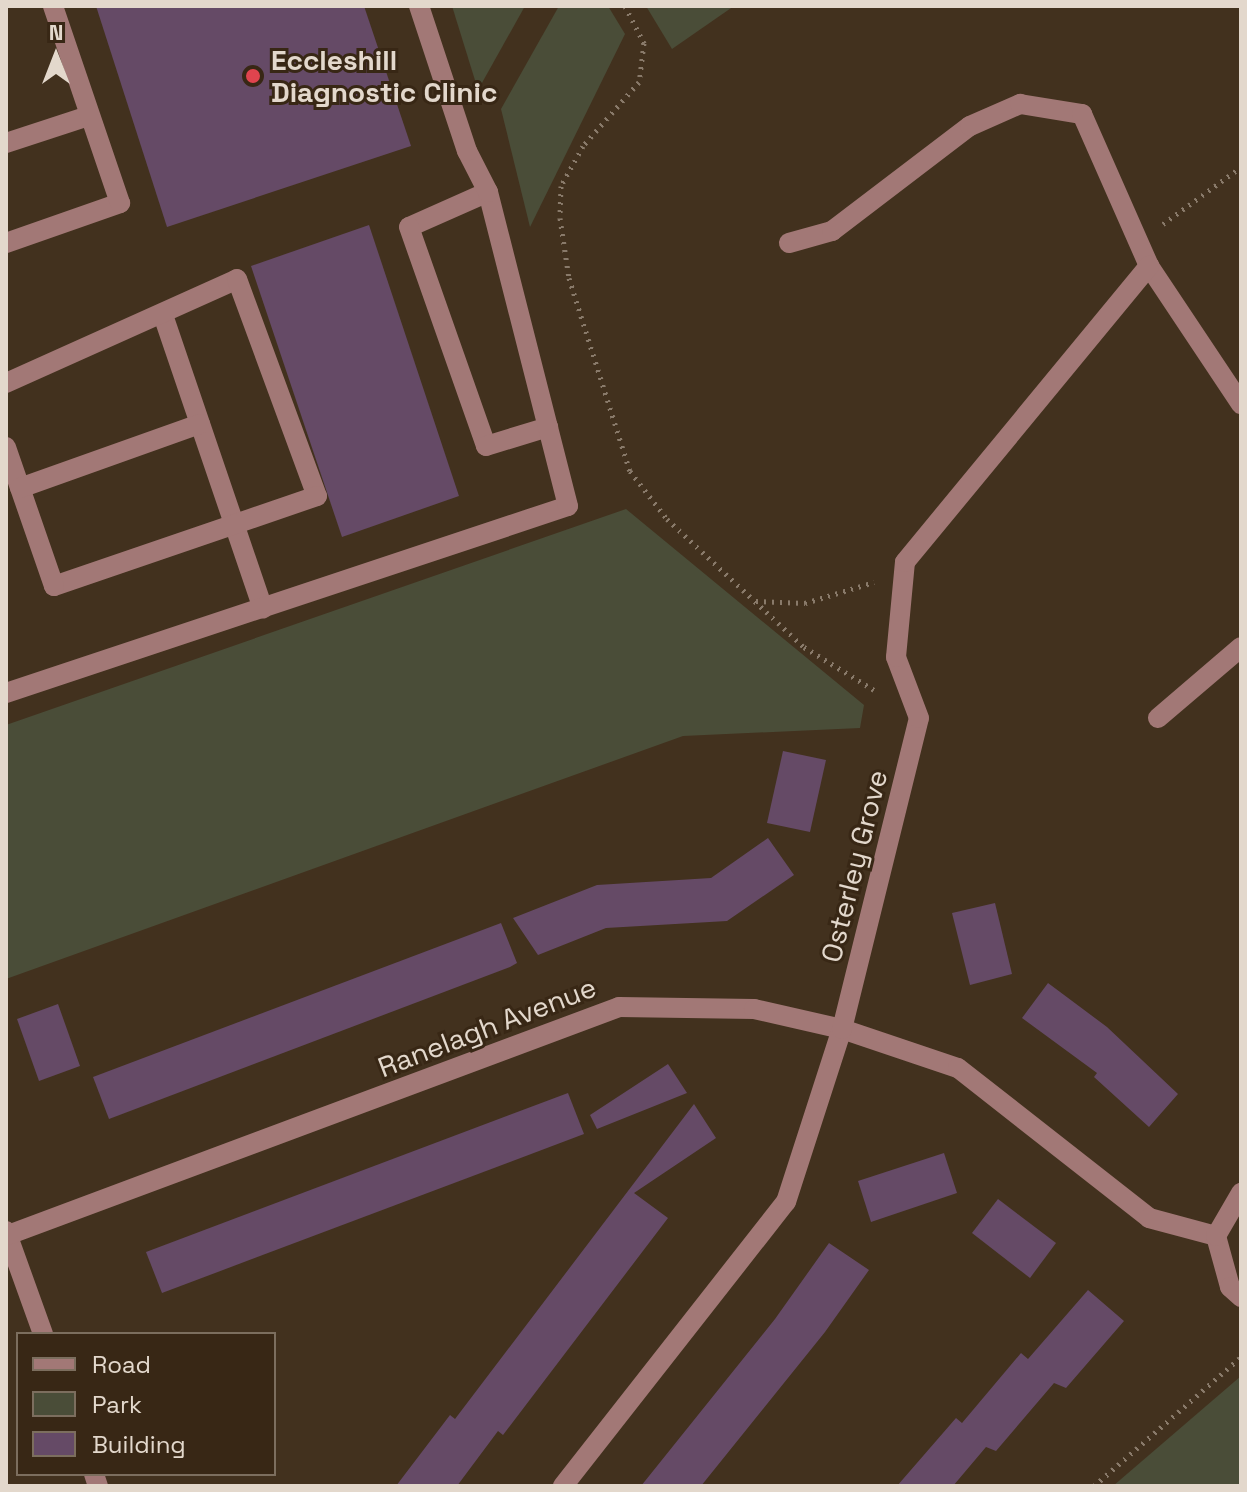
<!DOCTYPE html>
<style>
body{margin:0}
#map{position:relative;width:1247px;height:1492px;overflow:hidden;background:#42311e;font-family:"Space Grotesk",sans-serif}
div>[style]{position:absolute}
.green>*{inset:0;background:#4a4d38}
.building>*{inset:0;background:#654a66}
.path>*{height:5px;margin-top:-2.5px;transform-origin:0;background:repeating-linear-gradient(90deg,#897a6a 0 2px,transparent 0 8px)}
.minor>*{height:20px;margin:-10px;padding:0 10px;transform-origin:10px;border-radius:10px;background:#a27876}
.dots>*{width:22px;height:22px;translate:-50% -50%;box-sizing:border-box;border:4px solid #382715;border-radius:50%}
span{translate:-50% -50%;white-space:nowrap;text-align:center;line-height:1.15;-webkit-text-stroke:6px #382715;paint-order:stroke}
.poi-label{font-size:28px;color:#e3d8cc;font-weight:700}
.left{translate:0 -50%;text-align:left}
.street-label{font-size:28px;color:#e3d8cc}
.frame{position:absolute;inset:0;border:8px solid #e3d8cc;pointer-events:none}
.legend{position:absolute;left:16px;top:1332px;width:260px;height:144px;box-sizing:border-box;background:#382715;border:2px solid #7c6e5e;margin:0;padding:10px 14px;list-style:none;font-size:24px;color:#e3d8cc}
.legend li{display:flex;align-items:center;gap:16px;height:40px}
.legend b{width:40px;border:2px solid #7c6e5e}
.north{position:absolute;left:16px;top:16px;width:80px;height:80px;-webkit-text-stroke:6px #382715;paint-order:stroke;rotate:0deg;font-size:22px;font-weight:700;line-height:32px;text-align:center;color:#e3d8cc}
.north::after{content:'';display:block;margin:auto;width:28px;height:36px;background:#e3d8cc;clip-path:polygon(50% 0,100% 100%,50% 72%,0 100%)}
</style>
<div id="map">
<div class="green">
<div style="clip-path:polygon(452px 6px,525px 6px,478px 90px)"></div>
<div style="clip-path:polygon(559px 6px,608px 6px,625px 34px,530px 227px,501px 109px)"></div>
<div style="clip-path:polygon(646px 6px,734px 6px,672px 49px)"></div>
<div style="clip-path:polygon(626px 509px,864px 705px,860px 728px,683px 736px,6px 979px,6px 725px)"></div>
<div style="clip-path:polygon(1241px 1376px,1241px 1486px,1113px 1486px)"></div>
</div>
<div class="building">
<div style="clip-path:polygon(96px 6px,364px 6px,411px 146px,167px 227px)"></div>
<div style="clip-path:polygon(369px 225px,459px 496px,342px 537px,251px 266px)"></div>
<div style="clip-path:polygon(783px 751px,826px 760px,810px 832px,767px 823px)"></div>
<div style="clip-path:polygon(768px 838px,794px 875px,727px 921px,606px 928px,538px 955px,513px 918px,597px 885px,711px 878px)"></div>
<div style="clip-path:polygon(995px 903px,1012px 974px,970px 985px,952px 913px)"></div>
<div style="clip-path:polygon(501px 923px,517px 963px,510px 967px,109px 1119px,93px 1077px)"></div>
<div style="clip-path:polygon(1048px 983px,1107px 1027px,1178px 1094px,1149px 1127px,1094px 1077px,1097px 1073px,1022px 1018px)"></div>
<div style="clip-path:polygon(58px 1004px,80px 1066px,39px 1081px,17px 1019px)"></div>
<div style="clip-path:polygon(668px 1064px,687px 1093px,597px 1129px,590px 1115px)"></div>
<div style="clip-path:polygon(568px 1093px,584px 1134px,162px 1293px,146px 1252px)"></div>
<div style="clip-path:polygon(694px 1104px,716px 1138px,634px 1193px,668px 1218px,503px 1435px,498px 1431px,457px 1486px,396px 1486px,450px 1415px,455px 1419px)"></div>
<div style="clip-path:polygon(944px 1153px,957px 1193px,871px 1222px,858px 1181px)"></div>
<div style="clip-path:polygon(998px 1199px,1056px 1243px,1030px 1278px,972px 1233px)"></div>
<div style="clip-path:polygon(829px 1243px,869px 1270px,825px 1332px,701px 1486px,641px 1486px,775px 1319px)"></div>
<div style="clip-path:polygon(1088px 1290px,1124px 1321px,1066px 1388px,1054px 1383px,996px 1451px,986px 1447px,953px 1486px,897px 1486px,956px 1418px,962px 1423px,1021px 1353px,1028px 1359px)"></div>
</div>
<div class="path">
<div style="left:625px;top:6px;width:42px;rotate:62.8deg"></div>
<div style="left:644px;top:43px;width:39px;rotate:97deg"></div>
<div style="left:639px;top:82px;width:85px;rotate:131.2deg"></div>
<div style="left:583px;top:146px;width:46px;rotate:118.8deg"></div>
<div style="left:561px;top:186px;width:32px;rotate:92deg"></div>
<div style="left:560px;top:218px;width:61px;rotate:81.5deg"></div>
<div style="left:569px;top:278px;width:202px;rotate:72.5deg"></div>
<div style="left:630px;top:471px;width:61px;rotate:52.4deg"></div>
<div style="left:667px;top:519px;width:187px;rotate:43.1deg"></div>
<div style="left:804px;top:647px;width:82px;rotate:31.6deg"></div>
<div style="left:1163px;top:224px;width:97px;rotate:-36.2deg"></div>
<div style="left:756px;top:601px;width:49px;rotate:2.3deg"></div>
<div style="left:805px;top:603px;width:72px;rotate:-16.9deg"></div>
<div style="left:1094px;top:1486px;width:196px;rotate:-41.3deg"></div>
</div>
<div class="minor">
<div style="left:6px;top:143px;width:86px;rotate:-18.2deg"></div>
<div style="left:488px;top:192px;width:86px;rotate:156.1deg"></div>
<div style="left:409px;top:227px;width:232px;rotate:70.6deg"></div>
<div style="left:486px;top:446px;width:65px;rotate:-17deg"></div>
<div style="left:6px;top:243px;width:121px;rotate:-19.3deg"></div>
<div style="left:120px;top:203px;width:208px;rotate:-108.8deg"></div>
<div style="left:789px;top:243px;width:45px;rotate:-15.6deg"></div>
<div style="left:832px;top:231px;width:173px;rotate:-37.3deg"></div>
<div style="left:970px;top:126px;width:55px;rotate:-23.7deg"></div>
<div style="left:1020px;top:104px;width:63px;rotate:9.2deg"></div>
<div style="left:1082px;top:114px;width:166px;rotate:66.2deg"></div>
<div style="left:1149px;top:266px;width:166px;rotate:56.3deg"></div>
<div style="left:163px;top:315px;width:310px;rotate:71.2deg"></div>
<div style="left:6px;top:383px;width:253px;rotate:-24.2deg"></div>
<div style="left:237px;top:279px;width:231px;rotate:69.8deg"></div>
<div style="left:317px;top:496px;width:278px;rotate:161.1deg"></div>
<div style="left:54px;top:586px;width:147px;rotate:-109.1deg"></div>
<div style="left:20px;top:488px;width:191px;rotate:-19.6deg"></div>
<div style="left:6px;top:693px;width:592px;rotate:-18.4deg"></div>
<div style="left:568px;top:506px;width:324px;rotate:-104.3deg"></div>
<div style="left:488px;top:192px;width:46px;rotate:-117.1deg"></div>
<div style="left:467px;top:151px;width:153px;rotate:-108.3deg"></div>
<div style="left:1158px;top:718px;width:109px;rotate:-40.5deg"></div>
<div style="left:6px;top:1231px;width:109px;rotate:70.2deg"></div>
<div style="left:8px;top:1235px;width:652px;rotate:-20.46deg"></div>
<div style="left:619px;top:1007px;width:135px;rotate:0.8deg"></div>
<div style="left:754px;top:1009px;width:90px;rotate:12.8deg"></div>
<div style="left:842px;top:1029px;width:122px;rotate:18.6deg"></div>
<div style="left:958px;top:1068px;width:243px;rotate:38.1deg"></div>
<div style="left:1149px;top:1218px;width:69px;rotate:15deg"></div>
<div style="left:1216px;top:1236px;width:53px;rotate:74.6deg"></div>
<div style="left:1230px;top:1287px;width:15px;rotate:42deg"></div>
<div style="left:1216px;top:1236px;width:50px;rotate:-59.8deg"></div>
<div style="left:94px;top:1474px;width:13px;rotate:72deg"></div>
<div style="left:563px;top:1486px;width:361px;rotate:-51.9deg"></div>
<div style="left:786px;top:1202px;width:182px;rotate:-72.1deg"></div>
<div style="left:842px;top:1029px;width:320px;rotate:-76.1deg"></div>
<div style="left:919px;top:718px;width:65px;rotate:-110.7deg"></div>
<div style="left:896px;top:657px;width:95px;rotate:-84.6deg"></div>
<div style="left:905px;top:562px;width:384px;rotate:-50.5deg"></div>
</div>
<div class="dots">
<div style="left:253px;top:76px;background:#e0444e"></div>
</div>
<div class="poi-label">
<span class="left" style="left:271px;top:76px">Eccleshill<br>Diagnostic Clinic</span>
</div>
<div class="street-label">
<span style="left:854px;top:866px;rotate:-76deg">Osterley Grove</span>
<span style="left:487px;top:1027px;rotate:-21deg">Ranelagh Avenue</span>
</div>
<div class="frame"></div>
<ul class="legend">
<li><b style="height:10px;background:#a27876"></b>Road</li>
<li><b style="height:22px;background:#4a4d38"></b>Park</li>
<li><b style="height:22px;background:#654a66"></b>Building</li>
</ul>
<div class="north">N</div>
</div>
